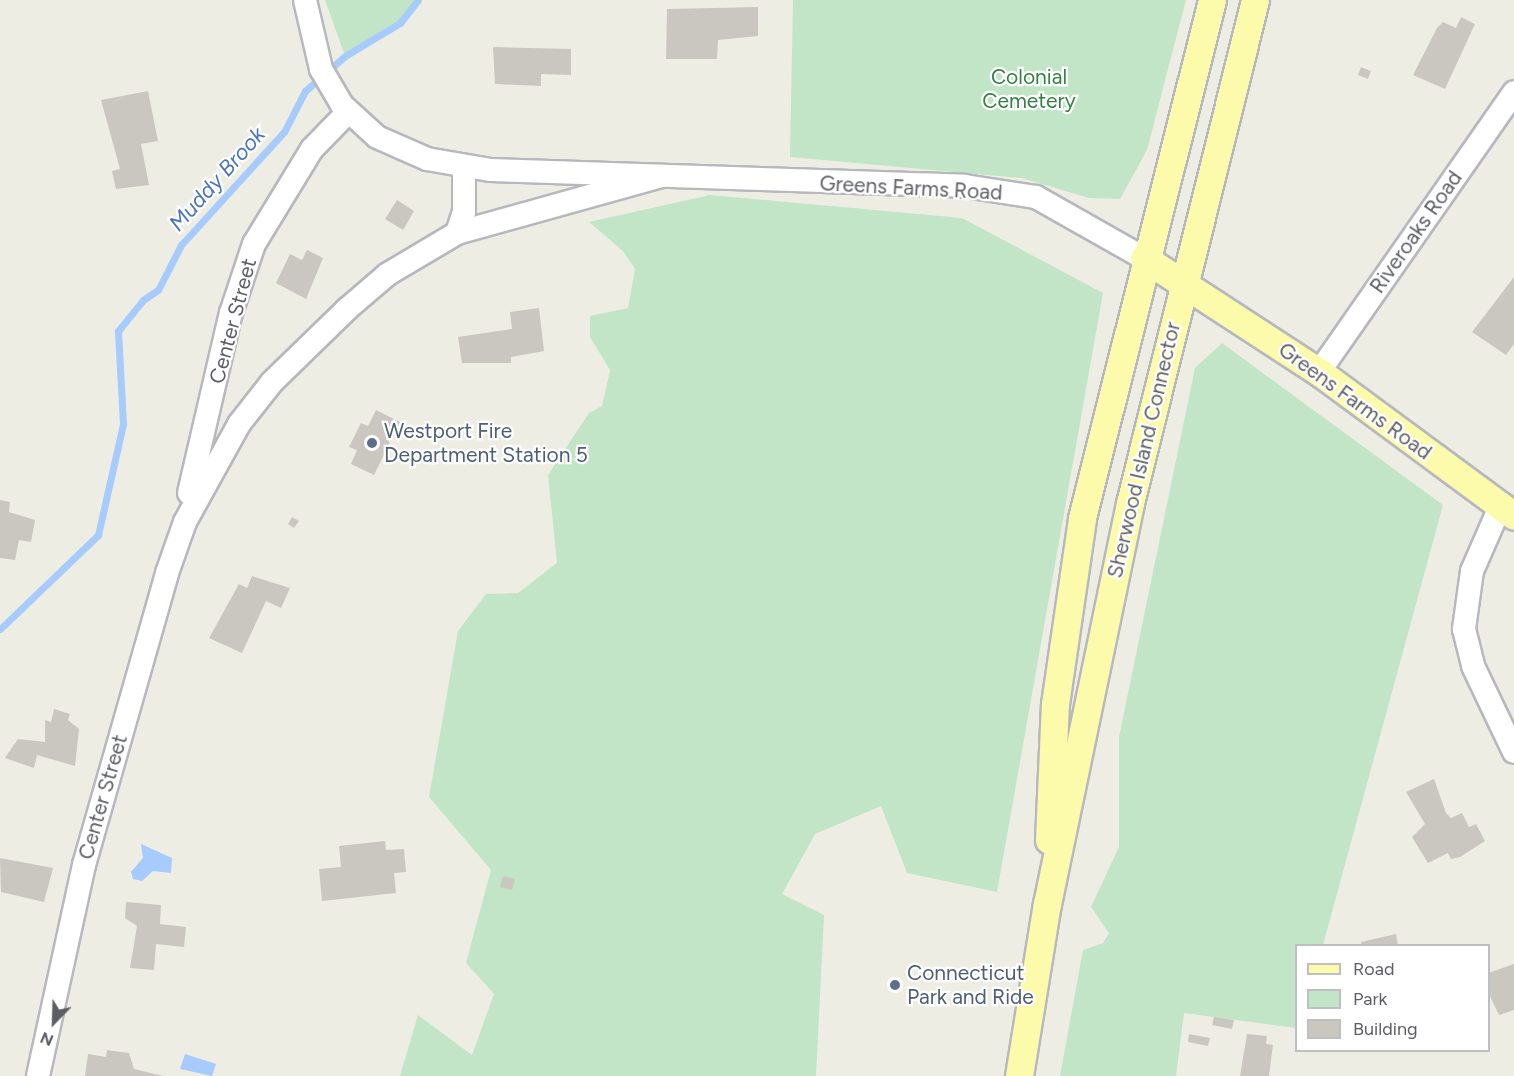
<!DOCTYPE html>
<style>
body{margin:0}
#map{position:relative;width:1514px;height:1076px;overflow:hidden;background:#eeede4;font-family:Figtree,sans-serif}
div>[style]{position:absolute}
.green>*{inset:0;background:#c1e5c6}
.water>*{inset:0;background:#a6cbfc}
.stream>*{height:7px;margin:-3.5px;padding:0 3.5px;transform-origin:3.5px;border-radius:3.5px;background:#a6cbfc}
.building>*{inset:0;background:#cac7c1}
.roads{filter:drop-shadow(2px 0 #b6b8be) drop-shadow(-2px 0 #b6b8be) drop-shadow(0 2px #b6b8be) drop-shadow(0 -2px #b6b8be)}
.minor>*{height:22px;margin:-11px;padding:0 11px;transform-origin:11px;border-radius:11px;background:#fff}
.major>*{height:27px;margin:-13.5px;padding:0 13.5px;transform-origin:13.5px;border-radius:13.5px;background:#fcfaab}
.dots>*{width:16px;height:16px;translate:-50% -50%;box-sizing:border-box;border:3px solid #fff;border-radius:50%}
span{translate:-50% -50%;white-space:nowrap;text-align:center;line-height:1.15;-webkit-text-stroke:4.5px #fff;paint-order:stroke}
.park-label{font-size:21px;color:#378044}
.street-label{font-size:21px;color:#5c5e64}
.service-label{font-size:21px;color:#4e5e75}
.left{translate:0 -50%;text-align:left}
.water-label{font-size:22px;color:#4973bf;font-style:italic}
.legend{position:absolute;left:1295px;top:944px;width:195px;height:108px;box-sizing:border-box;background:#fff;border:2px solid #bebfc1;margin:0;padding:8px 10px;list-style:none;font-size:18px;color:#5c5e64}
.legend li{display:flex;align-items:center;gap:12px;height:30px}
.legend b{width:30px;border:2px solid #bebfc1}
.north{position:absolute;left:24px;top:992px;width:60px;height:60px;-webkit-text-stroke:4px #fff;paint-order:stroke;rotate:203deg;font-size:16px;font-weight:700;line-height:24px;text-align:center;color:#5c5e64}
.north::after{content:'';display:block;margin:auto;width:21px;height:27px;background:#5c5e64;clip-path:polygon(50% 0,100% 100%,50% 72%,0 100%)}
</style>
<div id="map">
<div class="green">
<div style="clip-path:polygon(325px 0,418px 0,400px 23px,345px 56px)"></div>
<div style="clip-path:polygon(793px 0,1186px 0,1147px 150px,1120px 199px,1089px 198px,1022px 178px,790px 157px)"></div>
<div style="clip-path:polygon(710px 195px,962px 218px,1103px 293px,997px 892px,907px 873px,881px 806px,815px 834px,782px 894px,824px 915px,816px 1076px,400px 1076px,418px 1015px,472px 1055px,494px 994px,466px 963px,491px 870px,429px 797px,458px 631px,486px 594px,518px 593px,557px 563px,548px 475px,589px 413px,602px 406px,610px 370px,590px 337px,590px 316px,628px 308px,635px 269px,623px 251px,589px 222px)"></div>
<div style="clip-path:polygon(1222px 343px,1443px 505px,1323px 945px,1296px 946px,1296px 1028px,1184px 1013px,1176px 1076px,1060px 1076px,1083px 950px,1103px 943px,1109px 933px,1091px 907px,1119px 847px,1119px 737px,1195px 368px)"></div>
</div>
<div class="water">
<div style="clip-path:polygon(141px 844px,172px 858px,171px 873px,153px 871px,142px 881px,133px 879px,131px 872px,143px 858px)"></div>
<div style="clip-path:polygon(185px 1054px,216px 1064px,212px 1076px,180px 1069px)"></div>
</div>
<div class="stream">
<div style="left:0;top:629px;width:136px;rotate:-43.8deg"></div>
<div style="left:98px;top:535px;width:114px;rotate:-77.3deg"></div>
<div style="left:123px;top:424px;width:93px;rotate:-93.1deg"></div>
<div style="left:118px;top:331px;width:40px;rotate:-51deg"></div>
<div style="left:143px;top:300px;width:18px;rotate:-34deg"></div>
<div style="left:158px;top:290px;width:51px;rotate:-62.9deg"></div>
<div style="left:181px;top:245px;width:153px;rotate:-47.7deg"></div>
<div style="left:284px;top:132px;width:46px;rotate:-62.9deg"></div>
<div style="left:305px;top:91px;width:53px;rotate:-41.2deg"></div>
<div style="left:345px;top:56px;width:64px;rotate:-31deg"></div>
<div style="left:400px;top:23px;width:29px;rotate:-52deg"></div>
</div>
<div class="building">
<div style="clip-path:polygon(758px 7px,758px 36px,718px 40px,717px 59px,666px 59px,667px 9px)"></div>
<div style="clip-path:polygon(1461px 17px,1475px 24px,1445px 89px,1413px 75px,1437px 28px,1443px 22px,1456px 28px)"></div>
<div style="clip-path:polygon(493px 47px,571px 49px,571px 75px,541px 74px,541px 86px,495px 84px)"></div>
<div style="clip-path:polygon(1361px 67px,1371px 71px,1368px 79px,1358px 75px)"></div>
<div style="clip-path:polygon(148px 91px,158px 141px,141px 144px,149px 185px,116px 189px,112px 171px,120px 169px,101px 100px)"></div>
<div style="clip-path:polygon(397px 200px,414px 211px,403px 230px,385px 219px)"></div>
<div style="clip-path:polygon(307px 250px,323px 258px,306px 299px,276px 283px,290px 254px,302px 260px)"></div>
<div style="clip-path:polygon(1514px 277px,1514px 344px,1506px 355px,1472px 332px)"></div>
<div style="clip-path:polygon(539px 308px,544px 351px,511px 357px,511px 363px,462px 363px,458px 337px,512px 329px,510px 312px)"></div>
<div style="clip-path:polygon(376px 410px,400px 422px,374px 475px,351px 464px,357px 450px,349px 447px,361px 423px,368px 426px)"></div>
<div style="clip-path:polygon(0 500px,10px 502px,9px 512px,35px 520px,31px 542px,19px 540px,15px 560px,0 558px)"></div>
<div style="clip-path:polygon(292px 517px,299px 521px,294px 528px,288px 524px)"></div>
<div style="clip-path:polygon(252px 576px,290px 588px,281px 608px,266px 601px,242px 653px,209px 638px,239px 584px,247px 588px)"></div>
<div style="clip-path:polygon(54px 709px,70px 714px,68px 720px,79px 729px,75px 766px,37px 755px,34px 768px,5px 758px,18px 739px,45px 742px,45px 720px,51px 722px)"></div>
<div style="clip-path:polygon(1434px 779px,1446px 813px,1451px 818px,1462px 813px,1469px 827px,1476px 824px,1485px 841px,1460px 857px,1451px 859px,1448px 853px,1428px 863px,1412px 837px,1425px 824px,1406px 792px)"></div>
<div style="clip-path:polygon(385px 841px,386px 850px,404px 849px,406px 872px,394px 873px,396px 893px,322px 901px,319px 869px,341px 867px,339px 846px)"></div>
<div style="clip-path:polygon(0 858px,53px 868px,44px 902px,1px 892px)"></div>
<div style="clip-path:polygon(503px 876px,515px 879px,512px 890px,500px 887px)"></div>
<div style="clip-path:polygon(126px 902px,161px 905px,160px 924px,186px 927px,184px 947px,156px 944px,154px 970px,130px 968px,137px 926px,125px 918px)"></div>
<div style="clip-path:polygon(1396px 934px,1398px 946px,1362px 946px,1361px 942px)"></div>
<div style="clip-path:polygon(1514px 964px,1514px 1010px,1499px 1015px,1488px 992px,1488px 973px)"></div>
<div style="clip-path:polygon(1214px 1017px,1234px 1020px,1232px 1029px,1212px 1025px)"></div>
<div style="clip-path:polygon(1189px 1034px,1210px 1038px,1208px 1046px,1188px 1042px)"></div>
<div style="clip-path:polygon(1247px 1034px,1267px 1036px,1266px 1044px,1273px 1045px,1269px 1076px,1240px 1076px)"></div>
<div style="clip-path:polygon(107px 1050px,129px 1053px,134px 1069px,163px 1076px,85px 1076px,88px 1054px,106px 1057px)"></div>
</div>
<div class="roads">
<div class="minor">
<div style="left:305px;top:0;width:71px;rotate:76.9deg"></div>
<div style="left:321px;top:69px;width:42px;rotate:59.7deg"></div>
<div style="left:342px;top:105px;width:47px;rotate:42.4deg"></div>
<div style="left:377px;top:137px;width:55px;rotate:23.7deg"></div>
<div style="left:427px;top:159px;width:65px;rotate:9.8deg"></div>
<div style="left:491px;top:170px;width:474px;rotate:1.9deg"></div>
<div style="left:965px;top:186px;width:72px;rotate:8.8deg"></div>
<div style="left:1036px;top:197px;width:124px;rotate:29.5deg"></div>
<div style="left:457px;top:233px;width:22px;rotate:-72deg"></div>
<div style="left:464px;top:212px;width:45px;rotate:-90deg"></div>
<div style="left:1319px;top:372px;width:341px;rotate:-55.1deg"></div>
<div style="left:189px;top:493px;width:185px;rotate:-76.9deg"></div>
<div style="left:231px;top:313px;width:73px;rotate:-71.6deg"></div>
<div style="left:254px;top:244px;width:111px;rotate:-58.6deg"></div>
<div style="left:312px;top:149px;width:52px;rotate:-45.8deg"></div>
<div style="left:1500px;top:507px;width:70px;rotate:113.6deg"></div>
<div style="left:1472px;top:571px;width:59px;rotate:97.9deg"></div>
<div style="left:1464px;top:629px;width:38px;rotate:76deg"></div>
<div style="left:1473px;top:666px;width:95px;rotate:64.5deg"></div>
<div style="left:38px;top:1076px;width:216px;rotate:-77.7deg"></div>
<div style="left:84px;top:865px;width:304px;rotate:-74.1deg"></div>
<div style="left:167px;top:573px;width:54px;rotate:-70.6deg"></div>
<div style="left:185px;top:522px;width:112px;rotate:-61.1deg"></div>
<div style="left:239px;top:424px;width:53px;rotate:-51.8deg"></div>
<div style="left:272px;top:382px;width:105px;rotate:-44.2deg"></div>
<div style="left:347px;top:309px;width:54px;rotate:-40.5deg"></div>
<div style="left:388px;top:274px;width:80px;rotate:-30.7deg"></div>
<div style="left:457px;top:233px;width:212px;rotate:-15.6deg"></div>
</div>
<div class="major">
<div style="left:1144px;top:258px;width:209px;rotate:33.1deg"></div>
<div style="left:1319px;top:372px;width:242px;rotate:36.4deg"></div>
<div style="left:1049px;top:840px;width:136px;rotate:-87.5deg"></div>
<div style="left:1055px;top:704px;width:188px;rotate:-81.7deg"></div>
<div style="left:1082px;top:518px;width:534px;rotate:-75.91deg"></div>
<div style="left:1019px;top:1076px;width:174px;rotate:-80.8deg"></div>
<div style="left:1047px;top:904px;width:409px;rotate:-78.3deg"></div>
<div style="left:1130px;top:503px;width:518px;rotate:-76.04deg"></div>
</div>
</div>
<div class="dots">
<div style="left:372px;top:443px;background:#5c6f8a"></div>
<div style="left:895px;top:985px;background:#5c6f8a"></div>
</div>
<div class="park-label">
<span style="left:1029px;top:89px">Colonial<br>Cemetery</span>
</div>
<div class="street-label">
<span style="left:911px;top:188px;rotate:3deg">Greens Farms Road</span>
<span style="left:1416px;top:232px;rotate:-55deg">Riveroaks Road</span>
<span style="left:233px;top:321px;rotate:-75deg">Center Street</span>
<span style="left:1355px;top:401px;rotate:36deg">Greens Farms Road</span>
<span style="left:1144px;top:450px;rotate:-77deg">Sherwood Island Connector</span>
<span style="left:103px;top:797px;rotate:-74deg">Center Street</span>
</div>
<div class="service-label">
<span class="left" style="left:384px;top:443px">Westport Fire<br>Department Station 5</span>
<span class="left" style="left:907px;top:985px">Connecticut<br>Park and Ride</span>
</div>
<div class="water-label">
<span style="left:217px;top:179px;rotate:-48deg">Muddy Brook</span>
</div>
<ul class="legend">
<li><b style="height:8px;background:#fcfaab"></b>Road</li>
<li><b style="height:16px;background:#c1e5c6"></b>Park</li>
<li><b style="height:16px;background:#cac7c1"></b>Building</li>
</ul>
<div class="north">N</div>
</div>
